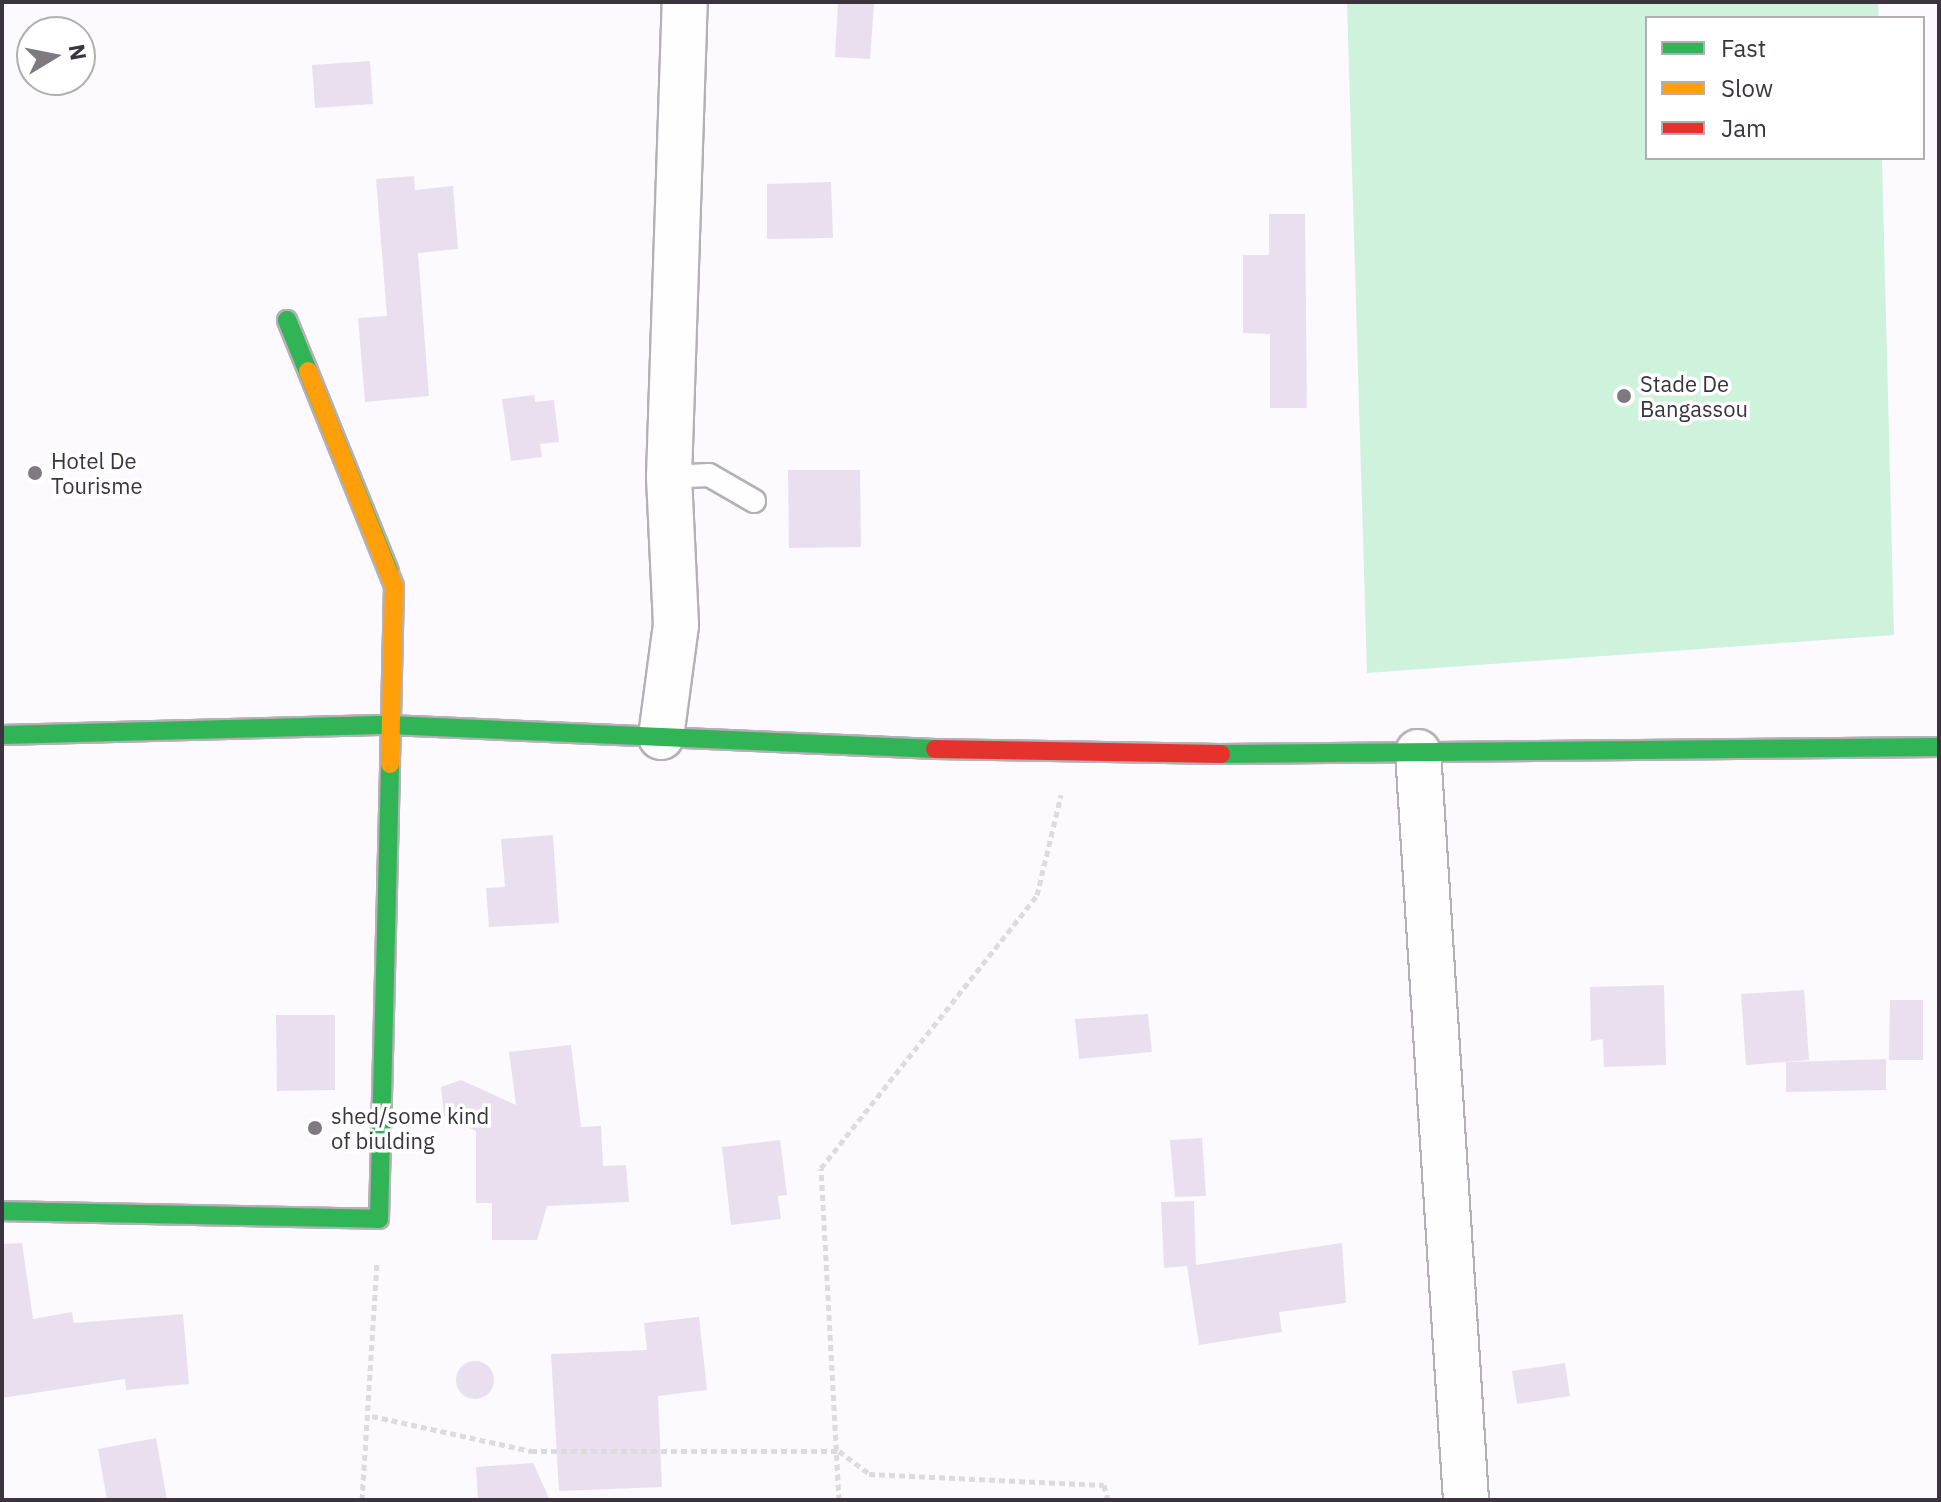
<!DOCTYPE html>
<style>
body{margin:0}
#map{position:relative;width:1941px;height:1502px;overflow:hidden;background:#fcfafe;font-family:"IBM Plex Sans",sans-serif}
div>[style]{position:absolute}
.green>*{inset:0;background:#cef2dc}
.building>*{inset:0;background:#eadfef}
.round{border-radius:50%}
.path>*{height:5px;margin-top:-2.5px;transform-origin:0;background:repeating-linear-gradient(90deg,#dddbdd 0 6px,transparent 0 10px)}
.roads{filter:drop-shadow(2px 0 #b4b0b6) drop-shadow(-2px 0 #b4b0b6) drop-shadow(0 2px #b4b0b6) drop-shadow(0 -2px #b4b0b6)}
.lane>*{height:22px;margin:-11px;padding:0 11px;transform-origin:11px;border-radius:11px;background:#fffeff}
.street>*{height:44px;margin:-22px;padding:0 22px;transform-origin:22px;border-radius:22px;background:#fffeff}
.fast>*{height:18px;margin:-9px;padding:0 9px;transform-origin:9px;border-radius:9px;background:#30b455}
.slow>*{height:18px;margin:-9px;padding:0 9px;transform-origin:9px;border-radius:9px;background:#ff9f0a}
.jam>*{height:18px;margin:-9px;padding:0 9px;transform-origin:9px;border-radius:9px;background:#e5322d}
.dots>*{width:22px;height:22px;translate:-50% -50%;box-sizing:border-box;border:4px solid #fff;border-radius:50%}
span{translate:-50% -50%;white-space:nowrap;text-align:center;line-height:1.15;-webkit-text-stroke:7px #fff;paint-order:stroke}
.poi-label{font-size:22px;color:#3b333d}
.left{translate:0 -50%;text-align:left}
.frame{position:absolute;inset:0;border:4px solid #3b333d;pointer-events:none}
.legend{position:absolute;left:1645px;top:16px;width:280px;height:144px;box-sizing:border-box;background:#fff;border:2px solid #b1adb1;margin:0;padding:10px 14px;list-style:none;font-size:24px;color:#3b333d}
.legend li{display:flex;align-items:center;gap:16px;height:40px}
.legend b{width:40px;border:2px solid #b1adb1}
.north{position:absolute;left:16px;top:16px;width:80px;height:80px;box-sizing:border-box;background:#fff;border:2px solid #b1adb1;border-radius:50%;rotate:80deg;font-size:22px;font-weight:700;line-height:32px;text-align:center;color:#3b333d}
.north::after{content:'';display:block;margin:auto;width:28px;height:36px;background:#7f7981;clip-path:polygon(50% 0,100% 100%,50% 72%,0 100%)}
</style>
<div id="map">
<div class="green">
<div style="clip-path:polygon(1347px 2px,1878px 2px,1879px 18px,1647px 18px,1647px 158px,1882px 158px,1894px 635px,1367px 673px)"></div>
</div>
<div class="building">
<div style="clip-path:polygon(838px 2px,874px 4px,870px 59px,835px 57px)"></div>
<div style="clip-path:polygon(370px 61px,373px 104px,315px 108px,312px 65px)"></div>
<div style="clip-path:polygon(414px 176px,415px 190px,453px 186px,458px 249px,418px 253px,429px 396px,365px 402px,358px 318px,387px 316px,376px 179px)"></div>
<div style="clip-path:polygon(831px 182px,833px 238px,767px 239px,767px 184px)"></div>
<div style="clip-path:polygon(1269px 214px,1305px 214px,1307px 408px,1270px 408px,1270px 334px,1243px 333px,1243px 255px,1269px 255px)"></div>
<div style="clip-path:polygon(534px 395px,535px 402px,554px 400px,559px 442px,540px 444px,542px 457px,511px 461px,502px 399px)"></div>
<div style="clip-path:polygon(788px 470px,860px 470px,861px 547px,789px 548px)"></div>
<div style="clip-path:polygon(553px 835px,559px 923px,489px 927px,486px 888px,505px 887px,501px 839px)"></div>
<div style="clip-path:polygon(1664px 985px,1666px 1065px,1604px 1067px,1603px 1039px,1591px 1041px,1590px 987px)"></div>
<div style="clip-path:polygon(1804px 990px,1809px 1060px,1746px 1065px,1741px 994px)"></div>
<div style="clip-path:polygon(1890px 1000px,1923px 1000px,1923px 1060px,1889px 1060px)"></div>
<div style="clip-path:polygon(1148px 1014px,1152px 1052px,1079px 1059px,1075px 1019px)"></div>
<div style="clip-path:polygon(276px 1015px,335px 1015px,335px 1090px,277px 1091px)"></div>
<div style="clip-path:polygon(571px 1045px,581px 1127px,601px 1126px,603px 1166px,626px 1165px,629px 1202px,547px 1206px,537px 1240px,492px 1240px,492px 1203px,476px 1203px,476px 1131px,444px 1116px,441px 1087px,461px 1080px,516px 1105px,509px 1052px)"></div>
<div style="clip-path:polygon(1886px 1059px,1886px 1090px,1786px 1092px,1786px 1062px)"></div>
<div style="clip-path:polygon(1202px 1138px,1206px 1196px,1175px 1197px,1170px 1140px)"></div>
<div style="clip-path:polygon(780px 1140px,787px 1195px,778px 1196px,781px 1219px,731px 1225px,722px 1147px)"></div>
<div style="clip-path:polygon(1194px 1201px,1196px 1265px,1342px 1243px,1346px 1303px,1279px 1312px,1282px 1332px,1199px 1345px,1187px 1266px,1164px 1268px,1161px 1202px)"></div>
<div style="clip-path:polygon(22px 1243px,33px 1319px,72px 1312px,74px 1323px,183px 1314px,189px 1384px,126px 1390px,125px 1379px,2px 1398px,2px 1244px)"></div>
<div style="clip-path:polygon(699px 1317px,707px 1390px,658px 1396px,662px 1487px,559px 1491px,551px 1354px,647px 1350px,644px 1323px)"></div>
<div class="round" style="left:456px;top:1361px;width:38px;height:38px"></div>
<div style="clip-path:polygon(1565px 1363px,1570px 1396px,1517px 1404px,1512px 1371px)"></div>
<div style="clip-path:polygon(156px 1438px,167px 1500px,107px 1500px,98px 1449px)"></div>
<div style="clip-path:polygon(533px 1463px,550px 1500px,478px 1500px,476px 1467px)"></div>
</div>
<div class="path">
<div style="left:372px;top:1416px;width:163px;rotate:12.4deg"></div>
<div style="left:531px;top:1451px;width:308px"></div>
<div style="left:839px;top:1451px;width:38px;rotate:37deg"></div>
<div style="left:869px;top:1474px;width:235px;rotate:2.7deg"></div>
<div style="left:1104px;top:1485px;width:16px;rotate:75deg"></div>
<div style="left:362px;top:1500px;width:240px;rotate:-86.4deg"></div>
<div style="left:839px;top:1500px;width:332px;rotate:-93.1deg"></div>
<div style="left:821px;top:1168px;width:348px;rotate:-51.6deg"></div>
<div style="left:1037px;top:895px;width:103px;rotate:-76.5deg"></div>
</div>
<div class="roads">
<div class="lane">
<div style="left:669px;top:477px;width:40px;rotate:-2.9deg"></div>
<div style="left:709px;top:475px;width:52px;rotate:30deg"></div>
</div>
<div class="street">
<div style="left:661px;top:737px;width:113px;rotate:-82.4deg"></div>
<div style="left:676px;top:625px;width:148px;rotate:-92.7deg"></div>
<div style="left:669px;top:477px;width:475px;rotate:-88.1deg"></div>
<div style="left:1418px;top:752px;width:750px;rotate:86.33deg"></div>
</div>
<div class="fast">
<div style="left:308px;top:371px;width:55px;rotate:-112.4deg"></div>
<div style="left:287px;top:320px;width:271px;rotate:67.9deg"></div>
<div style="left:2px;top:735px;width:387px;rotate:-1.5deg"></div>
<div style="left:389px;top:725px;width:547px;rotate:2.52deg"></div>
<div style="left:1221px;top:754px;width:718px;rotate:-0.56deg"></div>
<div style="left:2px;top:1211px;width:377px;rotate:1.2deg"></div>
<div style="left:379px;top:1219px;width:455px;rotate:-88.6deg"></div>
</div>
<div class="slow">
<div style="left:308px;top:371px;width:232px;rotate:68.2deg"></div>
<div style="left:394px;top:586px;width:178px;rotate:91.3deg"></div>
</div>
<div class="jam">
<div style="left:935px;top:749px;width:286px;rotate:1deg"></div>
</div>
</div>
<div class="dots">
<div style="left:1624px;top:396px;background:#7f7981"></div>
<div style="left:35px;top:473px;background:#7f7981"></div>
<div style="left:315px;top:1128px;background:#7f7981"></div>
</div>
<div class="poi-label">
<span class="left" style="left:1640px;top:396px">Stade De<br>Bangassou</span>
<span class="left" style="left:51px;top:473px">Hotel De<br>Tourisme</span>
<span class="left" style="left:331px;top:1128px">shed/some kind<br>of biulding</span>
</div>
<div class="frame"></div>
<ul class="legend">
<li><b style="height:10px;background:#30b455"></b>Fast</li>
<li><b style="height:10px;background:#ff9f0a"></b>Slow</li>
<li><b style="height:10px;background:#e5322d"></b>Jam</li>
</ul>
<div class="north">N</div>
</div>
